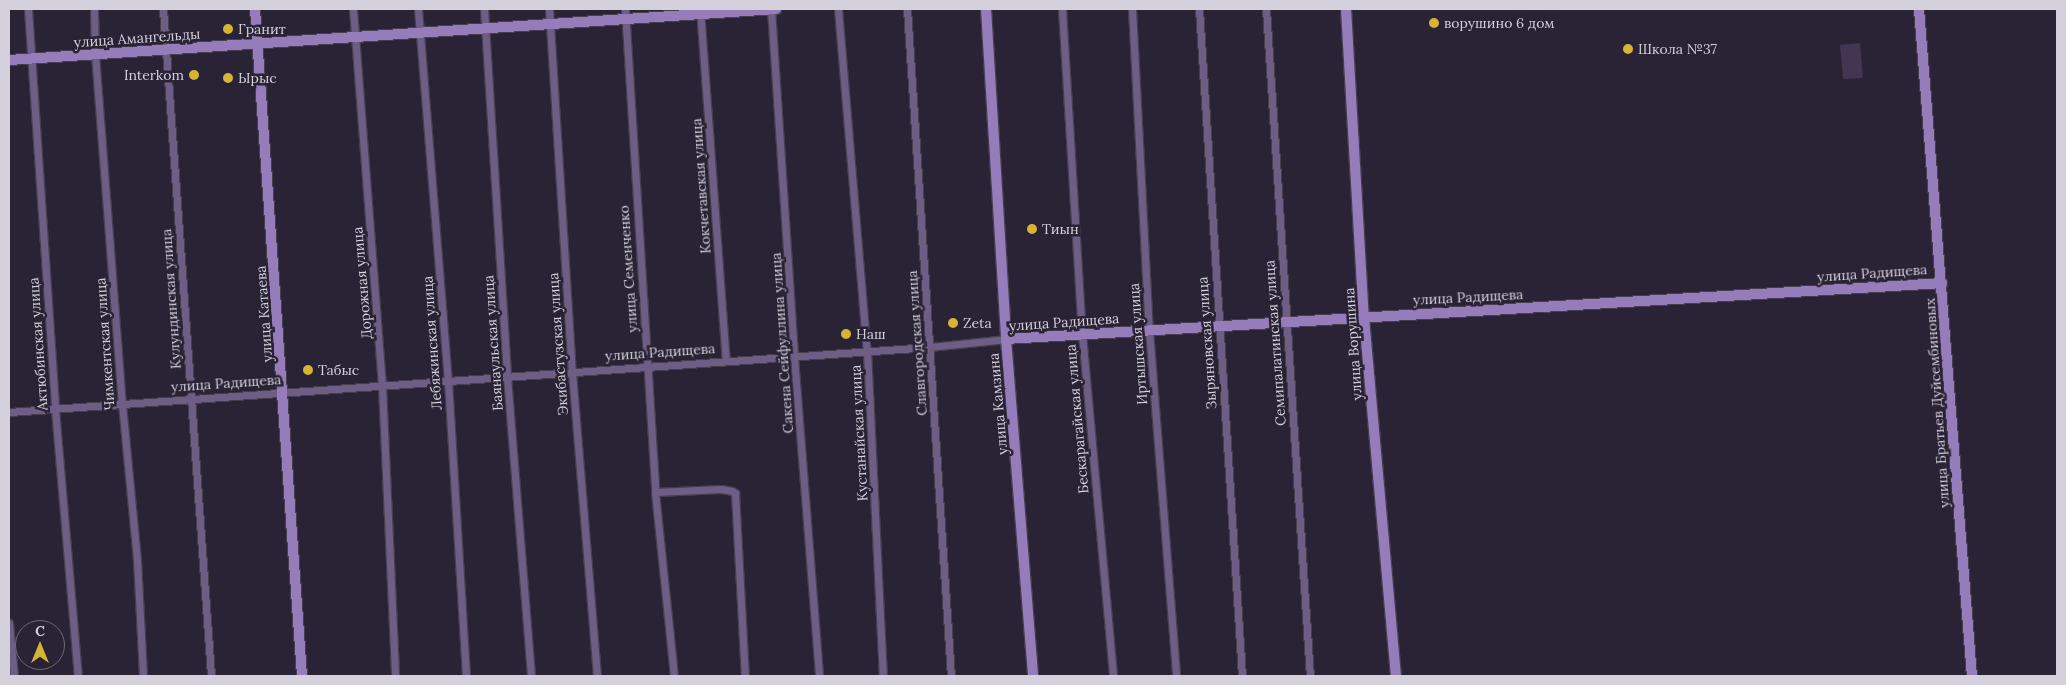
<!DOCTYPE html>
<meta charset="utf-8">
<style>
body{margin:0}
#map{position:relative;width:2066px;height:685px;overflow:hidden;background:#2a2335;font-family:Lora,serif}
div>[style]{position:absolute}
.green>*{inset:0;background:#423653}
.roads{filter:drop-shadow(1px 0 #453f50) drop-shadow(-1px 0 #453f50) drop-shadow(0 1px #453f50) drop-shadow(0 -1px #453f50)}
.street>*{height:7px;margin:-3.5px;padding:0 3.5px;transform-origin:3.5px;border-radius:3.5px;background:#6e5e86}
.secondary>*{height:10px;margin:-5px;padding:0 5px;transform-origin:5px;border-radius:5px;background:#977cbc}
.dots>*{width:14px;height:14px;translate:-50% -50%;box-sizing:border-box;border:2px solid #2a2335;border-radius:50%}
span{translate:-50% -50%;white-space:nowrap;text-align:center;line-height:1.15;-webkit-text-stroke:5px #2a2335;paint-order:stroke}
.poi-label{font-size:14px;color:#d5d1dc}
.left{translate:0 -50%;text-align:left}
.right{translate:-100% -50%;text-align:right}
.street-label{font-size:14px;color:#d5d1dc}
.frame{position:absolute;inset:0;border:10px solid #d5d1dc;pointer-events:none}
.north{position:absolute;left:15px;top:620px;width:50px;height:50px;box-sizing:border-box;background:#2a2335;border:1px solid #6e6978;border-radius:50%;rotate:0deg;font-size:14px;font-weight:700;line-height:20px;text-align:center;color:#d5d1dc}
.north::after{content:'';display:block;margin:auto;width:18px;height:22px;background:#d7b434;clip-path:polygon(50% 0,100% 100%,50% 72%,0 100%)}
</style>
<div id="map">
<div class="green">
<div style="clip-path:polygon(1860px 43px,1863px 78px,1843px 79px,1840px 45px)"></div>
</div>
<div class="roads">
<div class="street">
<div style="left:28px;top:9px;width:401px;rotate:86.1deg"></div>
<div style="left:55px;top:409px;width:268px;rotate:85.1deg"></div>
<div style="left:94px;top:9px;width:45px;rotate:88.7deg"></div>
<div style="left:95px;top:54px;width:351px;rotate:85.6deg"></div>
<div style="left:122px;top:404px;width:157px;rotate:84.5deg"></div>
<div style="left:137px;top:560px;width:116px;rotate:87deg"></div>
<div style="left:163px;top:9px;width:669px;rotate:85.88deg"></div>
<div style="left:353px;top:9px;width:378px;rotate:85.6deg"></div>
<div style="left:382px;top:386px;width:290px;rotate:87.4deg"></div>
<div style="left:418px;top:9px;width:373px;rotate:85.4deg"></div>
<div style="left:448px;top:381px;width:296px;rotate:86.5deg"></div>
<div style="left:484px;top:9px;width:369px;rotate:86.4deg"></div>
<div style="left:507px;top:377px;width:300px;rotate:85.4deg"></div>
<div style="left:549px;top:9px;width:364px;rotate:86.4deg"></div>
<div style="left:572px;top:372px;width:305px;rotate:85.3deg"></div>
<div style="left:625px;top:9px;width:484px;rotate:86.4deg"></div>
<div style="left:655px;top:492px;width:185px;rotate:84.1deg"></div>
<div style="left:700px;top:9px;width:353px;rotate:85.8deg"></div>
<div style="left:771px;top:9px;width:349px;rotate:86.2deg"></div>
<div style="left:794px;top:357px;width:320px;rotate:85.5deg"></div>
<div style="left:838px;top:9px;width:343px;rotate:85.2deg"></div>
<div style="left:867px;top:351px;width:325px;rotate:87.2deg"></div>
<div style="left:907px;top:9px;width:668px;rotate:86.23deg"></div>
<div style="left:1062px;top:9px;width:326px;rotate:86.5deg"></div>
<div style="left:1082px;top:334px;width:343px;rotate:84.8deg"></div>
<div style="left:1132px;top:9px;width:321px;rotate:87deg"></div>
<div style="left:1149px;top:330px;width:347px;rotate:85.5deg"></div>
<div style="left:1199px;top:9px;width:668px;rotate:86.31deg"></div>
<div style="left:1266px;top:9px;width:668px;rotate:86.23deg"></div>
<div style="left:9px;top:412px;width:923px;rotate:-4.04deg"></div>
<div style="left:930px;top:347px;width:76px;rotate:-6deg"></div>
<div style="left:655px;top:492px;width:66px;rotate:-2.6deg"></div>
<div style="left:721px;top:489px;width:11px;rotate:10deg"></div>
<div style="left:732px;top:491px;width:4px;rotate:34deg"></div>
<div style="left:735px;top:493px;width:183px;rotate:86.9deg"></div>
<div style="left:9px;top:623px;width:53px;rotate:84.6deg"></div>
</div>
<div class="secondary">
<div style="left:255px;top:9px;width:669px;rotate:85.97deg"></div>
<div style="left:986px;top:9px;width:331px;rotate:86.5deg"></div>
<div style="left:1006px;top:339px;width:338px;rotate:85.4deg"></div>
<div style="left:1346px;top:9px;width:310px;rotate:86.7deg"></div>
<div style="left:1364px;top:318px;width:359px;rotate:84.9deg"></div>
<div style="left:1919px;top:9px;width:669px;rotate:85.46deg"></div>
<div style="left:9px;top:60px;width:769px;rotate:-3.8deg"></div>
<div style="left:1006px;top:339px;width:938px;rotate:-3.42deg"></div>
</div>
</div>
<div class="dots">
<div style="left:1434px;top:23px;background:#d7b434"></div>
<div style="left:228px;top:29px;background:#d7b434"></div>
<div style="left:1628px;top:49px;background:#d7b434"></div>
<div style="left:194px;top:75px;background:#d7b434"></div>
<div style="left:228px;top:78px;background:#d7b434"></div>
<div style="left:1032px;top:229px;background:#d7b434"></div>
<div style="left:953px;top:323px;background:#d7b434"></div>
<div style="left:846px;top:334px;background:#d7b434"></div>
<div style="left:308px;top:370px;background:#d7b434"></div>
</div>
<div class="poi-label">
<span class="left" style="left:1444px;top:23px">ворушино 6 дом</span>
<span class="left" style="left:238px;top:29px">Гранит</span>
<span class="left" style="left:1638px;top:49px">Школа №37</span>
<span class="right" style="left:184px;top:75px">Interkom</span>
<span class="left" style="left:238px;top:78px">Ырыс</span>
<span class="left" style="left:1042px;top:229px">Тиын</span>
<span class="left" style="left:963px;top:323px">Zeta</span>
<span class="left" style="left:856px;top:334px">Наш</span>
<span class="left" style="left:318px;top:370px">Табыс</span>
</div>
<div class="street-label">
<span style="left:137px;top:38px;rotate:-4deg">улица Амангельды</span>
<span style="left:701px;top:186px;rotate:-94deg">Кокчетавская улица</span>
<span style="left:628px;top:269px;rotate:-94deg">улица Семенченко</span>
<span style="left:1872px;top:273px;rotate:-4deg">улица Радищева</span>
<span style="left:362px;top:283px;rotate:-95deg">Дорожная улица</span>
<span style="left:1468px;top:297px;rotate:-3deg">улица Радищева</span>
<span style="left:171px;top:299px;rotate:-94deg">Кулундинская улица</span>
<span style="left:264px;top:314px;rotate:-94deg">улица Катаева</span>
<span style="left:1064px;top:322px;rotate:-4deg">улица Радищева</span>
<span style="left:432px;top:343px;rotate:-94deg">Лебяжинская улица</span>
<span style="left:493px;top:343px;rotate:-94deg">Баянаульская улица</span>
<span style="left:782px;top:343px;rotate:-94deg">Сакена Сейфуллина улица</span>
<span style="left:917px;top:343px;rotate:-94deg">Славгородская улица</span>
<span style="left:1207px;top:343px;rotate:-94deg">Зыряновская улица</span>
<span style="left:1275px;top:343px;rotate:-94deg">Семипалатинская улица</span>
<span style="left:38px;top:344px;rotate:-94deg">Актюбинская улица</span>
<span style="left:105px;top:344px;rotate:-94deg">Чимкентская улица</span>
<span style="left:558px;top:344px;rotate:-94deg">Экибастузская улица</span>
<span style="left:1138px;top:344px;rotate:-94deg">Иртышская улица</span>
<span style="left:1353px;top:344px;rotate:-94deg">улица Ворушина</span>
<span style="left:660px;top:352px;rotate:-4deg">улица Радищева</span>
<span style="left:226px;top:383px;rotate:-4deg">улица Радищева</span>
<span style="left:1937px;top:403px;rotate:-94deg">улица Братьев Дуйсембиновых</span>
<span style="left:998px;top:404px;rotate:-95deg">улица Камзина</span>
<span style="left:1077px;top:419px;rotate:-95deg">Бескарагайская улица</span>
<span style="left:859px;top:433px;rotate:-93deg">Кустанайская улица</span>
</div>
<div class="frame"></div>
<div class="north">С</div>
</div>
